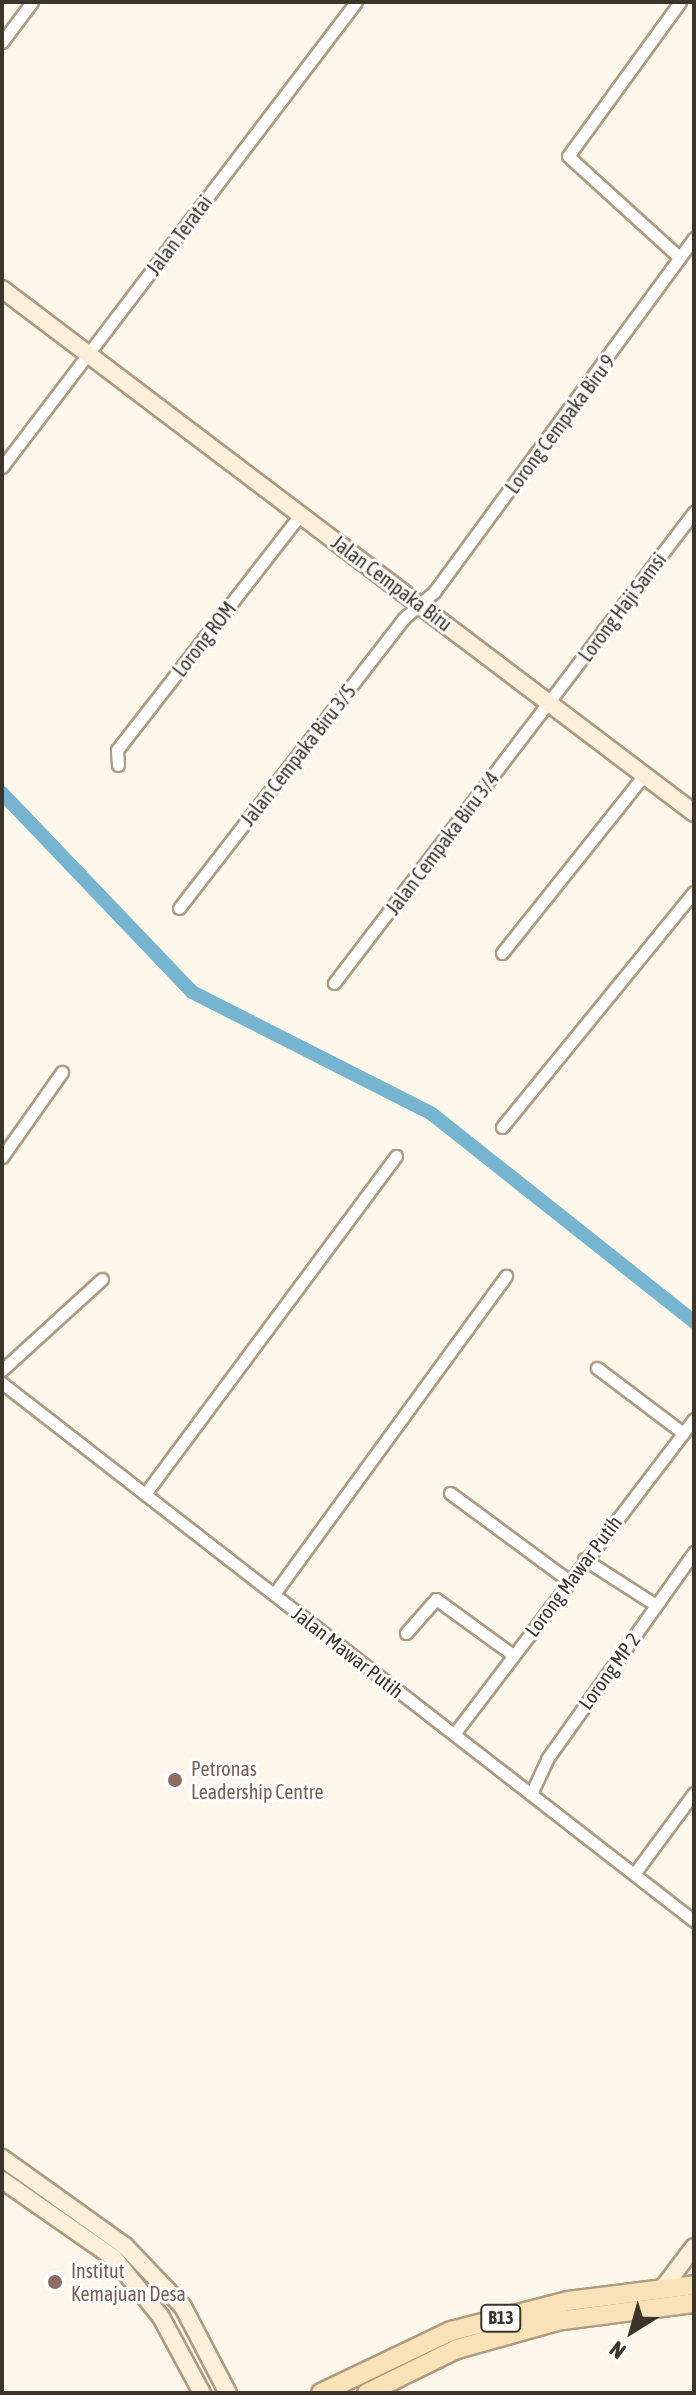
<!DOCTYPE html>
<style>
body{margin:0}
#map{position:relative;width:696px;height:2395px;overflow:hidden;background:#fdf6eb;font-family:"Asap Condensed",sans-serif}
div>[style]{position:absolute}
.canal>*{height:14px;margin:-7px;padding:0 7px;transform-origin:7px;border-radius:7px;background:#76b4d0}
.roads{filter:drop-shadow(2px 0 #ad9b82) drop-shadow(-2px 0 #ad9b82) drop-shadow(0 2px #ad9b82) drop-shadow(0 -2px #ad9b82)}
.street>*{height:11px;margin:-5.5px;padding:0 5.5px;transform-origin:5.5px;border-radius:5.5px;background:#fff}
.secondary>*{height:16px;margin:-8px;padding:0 8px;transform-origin:8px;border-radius:8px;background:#fcf0db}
.primary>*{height:18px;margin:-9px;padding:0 9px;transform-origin:9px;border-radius:9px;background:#fae2b8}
.dots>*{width:22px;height:22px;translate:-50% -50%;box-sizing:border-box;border:4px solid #fff;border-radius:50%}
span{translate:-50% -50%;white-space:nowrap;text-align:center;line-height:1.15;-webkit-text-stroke:6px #fff;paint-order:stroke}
.shield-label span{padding:2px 6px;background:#fff;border:2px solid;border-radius:6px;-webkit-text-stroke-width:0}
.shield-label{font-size:18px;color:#3c352a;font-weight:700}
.street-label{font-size:20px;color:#3c352a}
.education-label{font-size:20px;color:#785e54}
.left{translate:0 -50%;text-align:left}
.frame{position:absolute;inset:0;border:4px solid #3c352a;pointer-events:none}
.north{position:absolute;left:592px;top:2291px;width:80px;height:80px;-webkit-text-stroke:6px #fff;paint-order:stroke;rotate:217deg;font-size:22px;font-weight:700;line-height:32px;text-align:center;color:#3c352a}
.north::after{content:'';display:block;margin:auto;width:28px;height:36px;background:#3c352a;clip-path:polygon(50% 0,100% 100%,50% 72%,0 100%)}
</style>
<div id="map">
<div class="canal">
<div style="left:2px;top:793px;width:275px;rotate:46.3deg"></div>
<div style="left:192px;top:992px;width:269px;rotate:26.9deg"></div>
<div style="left:432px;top:1114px;width:335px;rotate:38.4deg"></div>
</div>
<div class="roads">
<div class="street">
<div style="left:680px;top:2px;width:190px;rotate:126deg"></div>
<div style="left:568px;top:156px;width:151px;rotate:42.3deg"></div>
<div style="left:2px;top:42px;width:50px;rotate:-53.1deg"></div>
<div style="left:2px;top:467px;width:584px;rotate:-52.72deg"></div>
<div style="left:118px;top:765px;width:15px;rotate:-94deg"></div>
<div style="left:117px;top:750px;width:299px;rotate:-52.1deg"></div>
<div style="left:179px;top:908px;width:367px;rotate:-52.2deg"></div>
<div style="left:404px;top:618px;width:40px;rotate:-41deg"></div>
<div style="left:434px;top:592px;width:439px;rotate:-53.7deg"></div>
<div style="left:502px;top:953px;width:228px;rotate:-51.4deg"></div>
<div style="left:334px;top:983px;width:593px;rotate:-52.61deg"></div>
<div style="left:502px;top:1127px;width:303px;rotate:-50.8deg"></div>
<div style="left:2px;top:1157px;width:104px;rotate:-54.8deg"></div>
<div style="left:597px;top:1368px;width:108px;rotate:37.1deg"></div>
<div style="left:2px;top:1370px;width:135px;rotate:-42.3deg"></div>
<div style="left:2px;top:1383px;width:877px;rotate:37.86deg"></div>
<div style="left:450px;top:1493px;width:147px;rotate:36.4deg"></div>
<div style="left:145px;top:1494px;width:421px;rotate:-53.4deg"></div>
<div style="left:584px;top:1559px;width:85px;rotate:32.6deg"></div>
<div style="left:274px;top:1594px;width:394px;rotate:-53.9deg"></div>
<div style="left:406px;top:1633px;width:45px;rotate:-48.6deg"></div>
<div style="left:436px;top:1599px;width:95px;rotate:36deg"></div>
<div style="left:454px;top:1734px;width:396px;rotate:-52.7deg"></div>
<div style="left:531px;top:1794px;width:38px;rotate:-65deg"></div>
<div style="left:547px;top:1759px;width:254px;rotate:-54.6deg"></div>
<div style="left:634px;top:1874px;width:101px;rotate:-53.5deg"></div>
</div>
<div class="secondary">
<div style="left:2px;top:289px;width:868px;rotate:37.13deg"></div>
<div style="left:2px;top:2158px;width:151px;rotate:35.6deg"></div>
<div style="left:125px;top:2246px;width:84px;rotate:46.4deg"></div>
<div style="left:183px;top:2307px;width:97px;rotate:62.4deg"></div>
<div style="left:2px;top:2180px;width:136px;rotate:34.9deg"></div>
<div style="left:114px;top:2258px;width:75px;rotate:51.5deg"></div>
<div style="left:161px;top:2317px;width:86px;rotate:61.7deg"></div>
<div style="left:663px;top:2288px;width:51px;rotate:-52.9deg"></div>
</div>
<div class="primary">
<div style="left:321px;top:2393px;width:144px;rotate:-25.5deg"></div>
<div style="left:451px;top:2331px;width:121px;rotate:-14.4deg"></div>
<div style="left:568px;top:2301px;width:127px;rotate:-7.2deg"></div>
<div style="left:367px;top:2393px;width:100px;rotate:-26.1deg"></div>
<div style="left:457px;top:2349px;width:104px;rotate:-15.6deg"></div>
<div style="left:557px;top:2321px;width:138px;rotate:-7.5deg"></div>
</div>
</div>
<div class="dots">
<div style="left:175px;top:1780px;background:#8d6e63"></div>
<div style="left:55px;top:2282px;background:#8d6e63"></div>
</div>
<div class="shield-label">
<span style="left:501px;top:2318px">B13</span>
</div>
<div class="street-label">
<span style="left:179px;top:235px;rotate:-53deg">Jalan Teratai</span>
<span style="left:560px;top:424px;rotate:-53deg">Lorong Cempaka Biru 9</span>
<span style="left:392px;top:583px;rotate:37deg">Jalan Cempaka Biru</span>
<span style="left:622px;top:607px;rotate:-53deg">Lorong Haji Samsi</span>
<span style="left:204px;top:639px;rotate:-52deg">Lorong ROM</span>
<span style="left:298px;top:755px;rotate:-52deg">Jalan Cempaka Biru 3/5</span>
<span style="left:442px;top:843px;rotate:-53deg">Jalan Cempaka Biru 3/4</span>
<span style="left:573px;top:1576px;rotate:-53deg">Lorong Mawar Putih</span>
<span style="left:348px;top:1652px;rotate:38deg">Jalan Mawar Putih</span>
<span style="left:609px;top:1671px;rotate:-54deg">Lorong MP 2</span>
</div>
<div class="education-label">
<span class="left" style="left:191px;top:1780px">Petronas<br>Leadership Centre</span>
<span class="left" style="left:71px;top:2282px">Institut<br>Kemajuan Desa</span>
</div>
<div class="frame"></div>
<div class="north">N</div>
</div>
